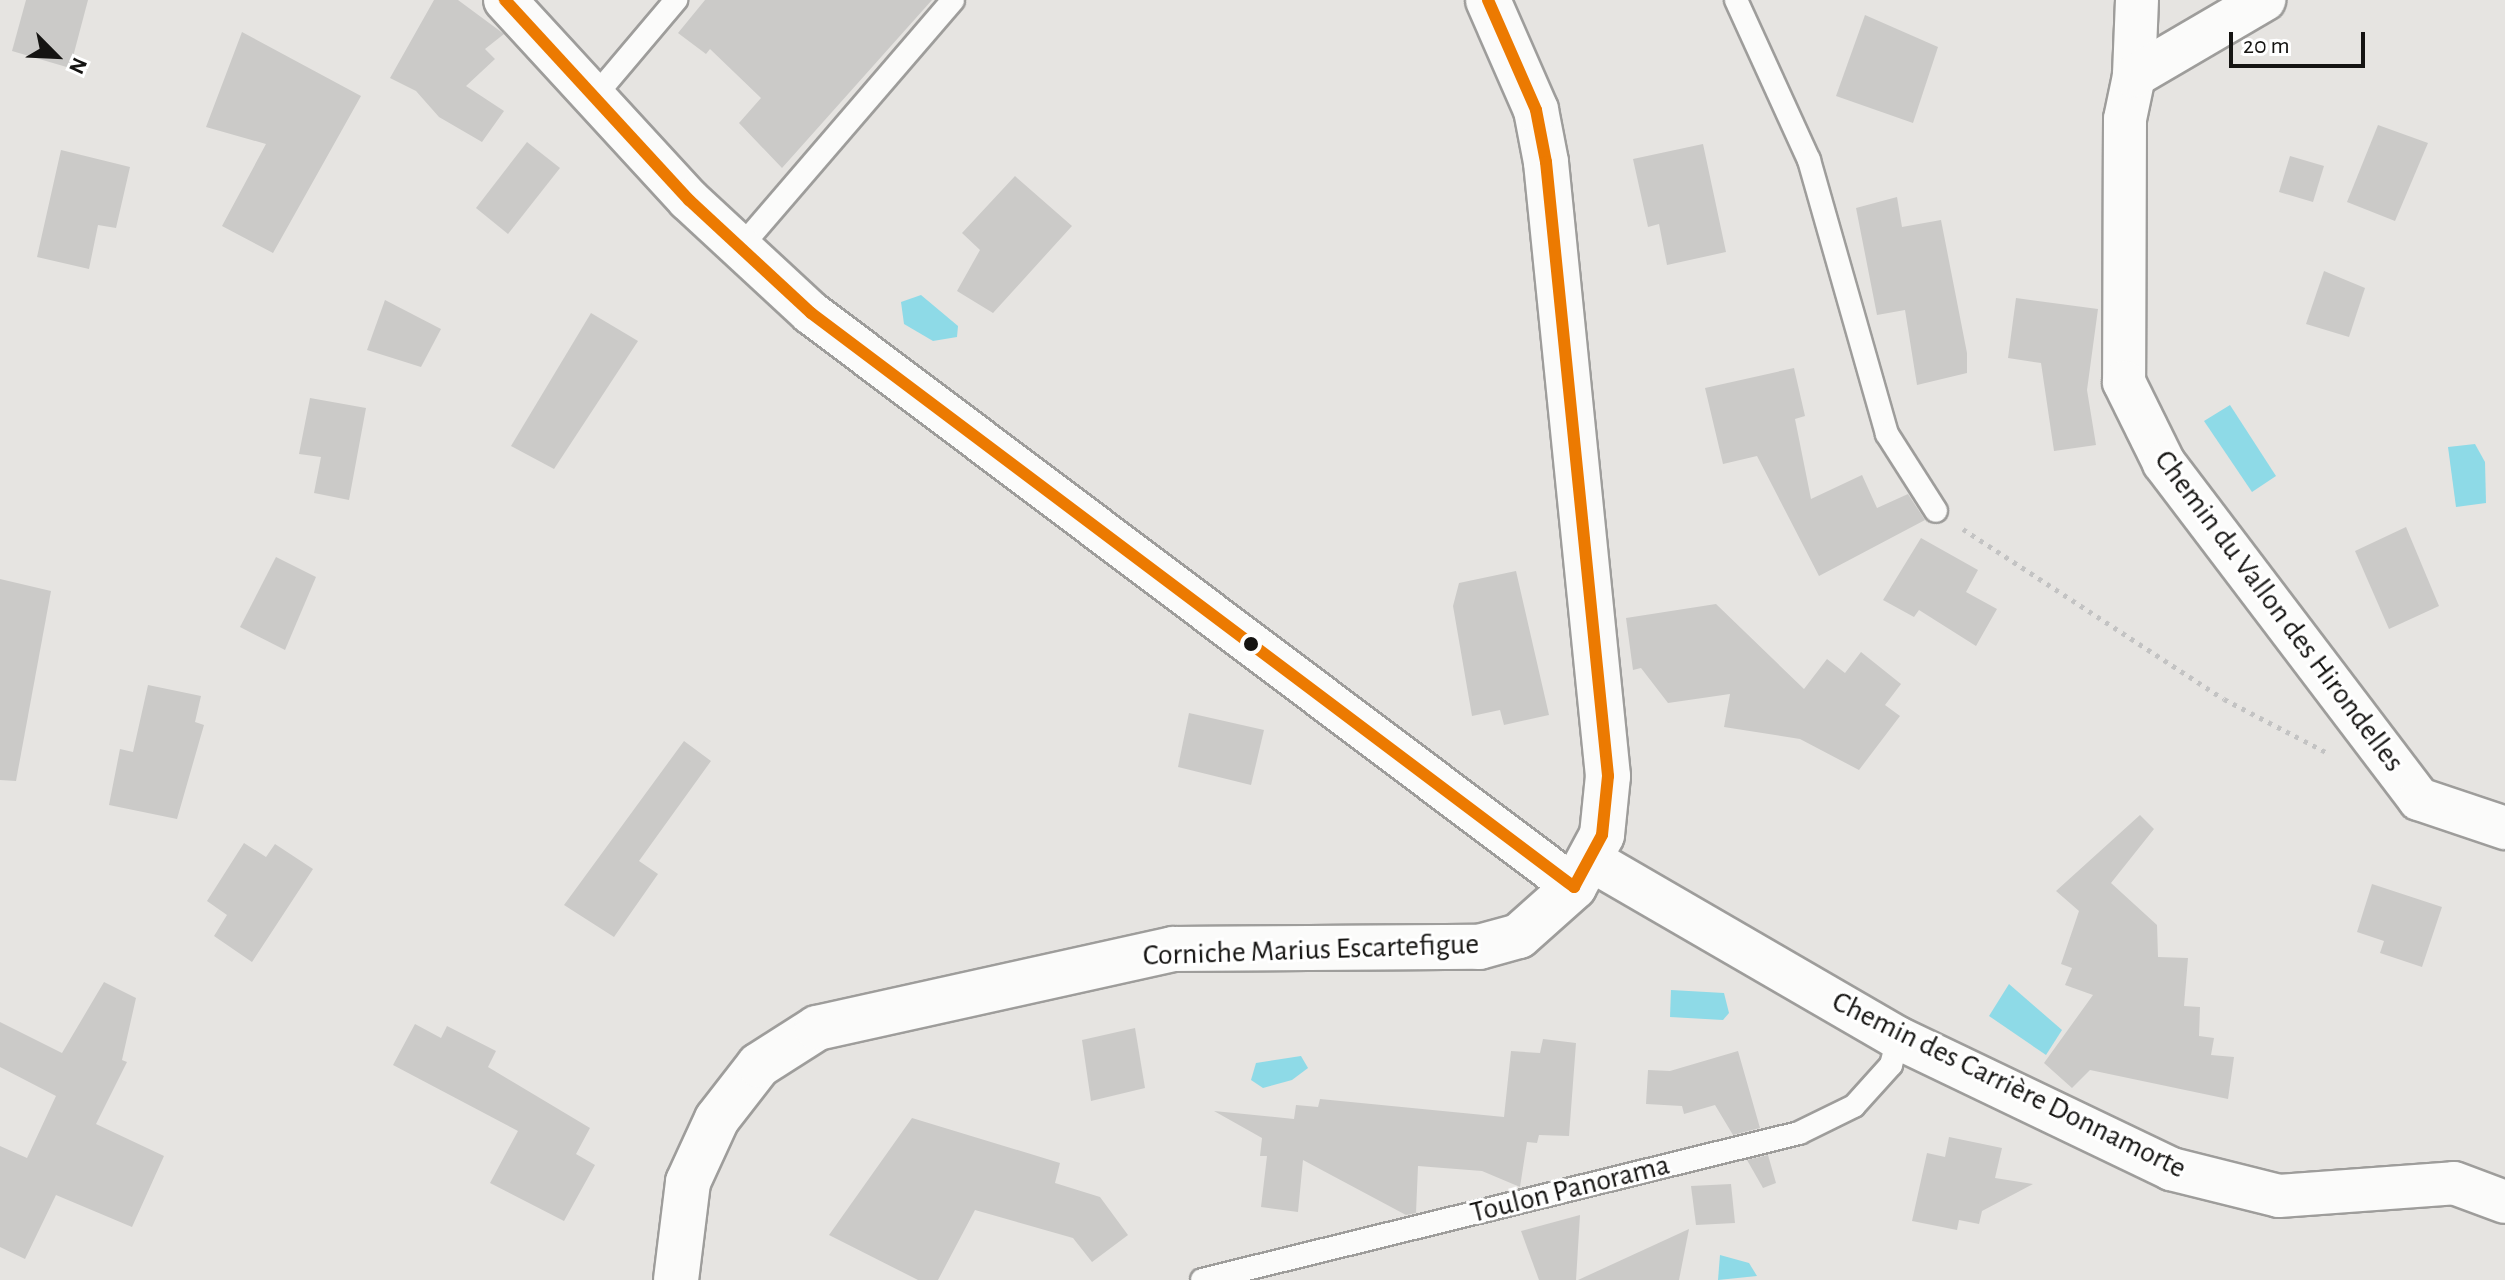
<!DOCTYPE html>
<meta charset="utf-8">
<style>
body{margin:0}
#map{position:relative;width:2505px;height:1280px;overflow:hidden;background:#e6e4e1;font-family:"Alegreya Sans",sans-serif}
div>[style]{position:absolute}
.water>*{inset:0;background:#8edae7}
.building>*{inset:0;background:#cbcac8}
.path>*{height:5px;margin-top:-2.5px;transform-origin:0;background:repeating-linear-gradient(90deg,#c3c3c3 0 4px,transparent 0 10px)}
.roads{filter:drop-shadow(2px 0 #9e9d9b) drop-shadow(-2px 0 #9e9d9b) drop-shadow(0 2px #9e9d9b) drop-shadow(0 -2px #9e9d9b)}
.lane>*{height:22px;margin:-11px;padding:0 11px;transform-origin:11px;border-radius:11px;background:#fbfbfa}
.street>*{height:42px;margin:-21px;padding:0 21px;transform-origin:21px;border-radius:21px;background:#fbfbfa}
.secondary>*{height:44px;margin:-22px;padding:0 22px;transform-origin:22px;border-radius:22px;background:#fbfbfa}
.bus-1>*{height:12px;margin:-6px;padding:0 6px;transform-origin:6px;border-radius:6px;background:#ec7a01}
.dots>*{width:22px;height:22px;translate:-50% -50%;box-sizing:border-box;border:4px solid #fff;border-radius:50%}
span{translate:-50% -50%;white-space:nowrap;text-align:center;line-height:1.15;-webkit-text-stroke:6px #fff;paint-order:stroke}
.street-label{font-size:30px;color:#151412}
.north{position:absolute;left:16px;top:16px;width:80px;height:80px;-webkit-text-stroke:6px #fff;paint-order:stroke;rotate:114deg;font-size:22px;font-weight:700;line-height:32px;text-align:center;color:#151412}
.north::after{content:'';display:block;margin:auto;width:28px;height:36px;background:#151412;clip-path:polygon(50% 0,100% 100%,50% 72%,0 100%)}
.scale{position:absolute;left:2229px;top:32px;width:136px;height:36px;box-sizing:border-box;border:4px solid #151412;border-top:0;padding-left:10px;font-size:24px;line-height:28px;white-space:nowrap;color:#151412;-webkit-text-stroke:6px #fff;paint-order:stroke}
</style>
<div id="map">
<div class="water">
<div style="clip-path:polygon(921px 295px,958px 326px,957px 337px,933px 341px,904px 324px,901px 302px)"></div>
<div style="clip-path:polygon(2230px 405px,2276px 476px,2252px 492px,2204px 421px)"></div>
<div style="clip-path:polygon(2475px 444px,2485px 462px,2486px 503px,2456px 507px,2448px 447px)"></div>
<div style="clip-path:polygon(2009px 984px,2062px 1030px,2046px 1055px,1989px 1016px)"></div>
<div style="clip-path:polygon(1671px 990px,1724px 993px,1729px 1013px,1723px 1020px,1670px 1017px)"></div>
<div style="clip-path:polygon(1301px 1056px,1308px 1068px,1292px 1080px,1263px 1088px,1251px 1080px,1256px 1063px)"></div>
<div style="clip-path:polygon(1720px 1255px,1749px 1263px,1757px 1276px,1718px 1280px)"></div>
</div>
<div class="building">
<div style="clip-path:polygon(26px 0,88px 0,70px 68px,12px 51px)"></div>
<div style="clip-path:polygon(434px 0,458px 0,504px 34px,485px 49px,495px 59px,466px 86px,504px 111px,482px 142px,439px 117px,416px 91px,390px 78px)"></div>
<div style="clip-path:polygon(705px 0,932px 0,782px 168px,739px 123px,761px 98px,710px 49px,706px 54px,678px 33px)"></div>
<div style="clip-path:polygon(1865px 15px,1938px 47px,1913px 123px,1836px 96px)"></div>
<div style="clip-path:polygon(242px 32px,361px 96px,273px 253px,222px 226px,266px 144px,206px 127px)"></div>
<div style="clip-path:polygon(2378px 125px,2428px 143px,2395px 221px,2347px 202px)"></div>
<div style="clip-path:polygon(527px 142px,560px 168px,508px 234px,476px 208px)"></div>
<div style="clip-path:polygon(1703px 144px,1726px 252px,1667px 265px,1659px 224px,1648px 227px,1633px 159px)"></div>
<div style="clip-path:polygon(61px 150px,130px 167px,116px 228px,98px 225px,89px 269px,37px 257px)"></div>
<div style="clip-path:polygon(2290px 156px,2324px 166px,2313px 202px,2279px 192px)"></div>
<div style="clip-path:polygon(1015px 176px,1072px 226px,993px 313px,957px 291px,980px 250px,962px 233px)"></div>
<div style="clip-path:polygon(1897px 197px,1902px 227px,1941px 220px,1967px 353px,1967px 373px,1917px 385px,1905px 310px,1877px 315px,1856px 208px)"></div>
<div style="clip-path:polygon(2324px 271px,2365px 288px,2349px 337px,2306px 324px)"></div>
<div style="clip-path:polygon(2016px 298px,2098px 309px,2087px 390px,2096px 445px,2054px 451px,2041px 363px,2008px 358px)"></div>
<div style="clip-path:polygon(385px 300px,441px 329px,421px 367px,367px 350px)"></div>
<div style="clip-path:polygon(591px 313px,638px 341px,554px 469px,511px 446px)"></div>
<div style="clip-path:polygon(1794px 368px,1805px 416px,1795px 419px,1811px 499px,1862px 475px,1877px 508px,1908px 494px,1925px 520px,1819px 576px,1757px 456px,1723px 464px,1705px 388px)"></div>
<div style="clip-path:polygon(310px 398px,366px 408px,349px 500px,314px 493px,321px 457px,299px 454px)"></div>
<div style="clip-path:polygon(2406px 527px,2439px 606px,2389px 629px,2355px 551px)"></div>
<div style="clip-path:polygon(1921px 538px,1978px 570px,1966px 592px,1997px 609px,1976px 646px,1919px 610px,1914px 617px,1883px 600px)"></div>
<div style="clip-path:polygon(276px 557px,316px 577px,285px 650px,240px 627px)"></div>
<div style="clip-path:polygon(1516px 571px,1549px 715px,1504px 725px,1500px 710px,1472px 716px,1453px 606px,1459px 583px)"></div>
<div style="clip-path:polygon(0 579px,51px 591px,16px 781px,0 780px)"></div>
<div style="clip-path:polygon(1716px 604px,1804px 689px,1827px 659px,1845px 673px,1861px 652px,1901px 684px,1885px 705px,1900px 716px,1859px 770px,1800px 739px,1724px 727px,1730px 694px,1668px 703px,1641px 668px,1633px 670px,1626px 618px)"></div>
<div style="clip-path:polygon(148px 685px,201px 696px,195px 722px,204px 725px,177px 819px,109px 805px,120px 749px,133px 752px)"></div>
<div style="clip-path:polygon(1189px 713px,1264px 730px,1251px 785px,1178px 767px)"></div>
<div style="clip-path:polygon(684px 741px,711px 761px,639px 861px,658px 874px,614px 937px,564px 905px)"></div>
<div style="clip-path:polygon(2140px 815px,2154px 829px,2111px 883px,2157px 925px,2158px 957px,2188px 958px,2184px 1006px,2200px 1007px,2199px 1036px,2214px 1038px,2211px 1055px,2234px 1057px,2228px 1099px,2090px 1070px,2072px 1088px,2044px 1063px,2093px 995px,2065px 985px,2072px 968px,2061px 964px,2079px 911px,2056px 891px)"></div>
<div style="clip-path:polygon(244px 843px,266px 857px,275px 844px,313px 869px,252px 962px,214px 936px,227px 915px,207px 901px)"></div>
<div style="clip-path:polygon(2372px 884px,2442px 907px,2422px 967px,2380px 953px,2384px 941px,2357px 932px)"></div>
<div style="clip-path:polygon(104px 982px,136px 998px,122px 1060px,127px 1062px,96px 1124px,164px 1156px,132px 1227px,56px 1195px,25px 1259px,0 1247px,0 1146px,27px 1158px,56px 1096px,0 1067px,0 1022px,62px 1053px)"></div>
<div style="clip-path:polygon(415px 1024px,441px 1038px,447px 1026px,496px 1051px,488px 1067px,590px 1128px,576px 1154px,595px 1165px,564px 1221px,490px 1183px,518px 1131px,393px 1065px)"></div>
<div style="clip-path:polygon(1135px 1028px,1145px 1088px,1091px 1101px,1082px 1040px)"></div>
<div style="clip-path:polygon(1543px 1039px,1576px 1043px,1569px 1136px,1539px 1135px,1537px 1143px,1527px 1142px,1520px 1187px,1482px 1171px,1418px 1166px,1416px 1213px,1406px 1215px,1303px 1160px,1298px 1212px,1261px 1207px,1267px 1156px,1260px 1156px,1262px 1138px,1214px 1111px,1294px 1119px,1296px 1105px,1318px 1107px,1320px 1099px,1504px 1117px,1511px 1051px,1540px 1053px)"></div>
<div style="clip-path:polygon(1738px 1051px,1760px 1128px,1733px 1135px,1715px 1105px,1684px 1114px,1682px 1106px,1646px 1104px,1648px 1070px,1670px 1071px)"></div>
<div style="clip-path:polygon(912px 1118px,1060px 1163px,1055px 1183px,1100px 1197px,1128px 1235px,1092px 1262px,1073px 1238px,975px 1210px,938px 1280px,918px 1280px,829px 1235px)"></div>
<div style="clip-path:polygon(1949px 1137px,2002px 1148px,1995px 1178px,2033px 1184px,1982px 1211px,1979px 1224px,1959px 1220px,1957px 1230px,1912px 1221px,1927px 1153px,1945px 1157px)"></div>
<div style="clip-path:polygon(1768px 1155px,1776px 1183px,1763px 1188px,1747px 1160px)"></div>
<div style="clip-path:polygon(1731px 1184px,1735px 1223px,1696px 1225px,1691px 1186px)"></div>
<div style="clip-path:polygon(1580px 1215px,1576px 1280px,1539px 1280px,1521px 1231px)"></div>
<div style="clip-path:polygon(1689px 1229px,1679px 1280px,1578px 1280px)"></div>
</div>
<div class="path">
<div style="left:1963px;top:529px;width:311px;rotate:33.1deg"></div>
<div style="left:2224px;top:699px;width:115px;rotate:27.5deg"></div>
</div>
<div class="roads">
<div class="lane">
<div style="left:1736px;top:0;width:176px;rotate:65.5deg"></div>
<div style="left:1809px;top:160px;width:285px;rotate:74.1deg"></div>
<div style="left:1887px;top:434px;width:91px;rotate:57.5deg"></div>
<div style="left:595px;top:96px;width:126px;rotate:-49.8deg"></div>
<div style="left:739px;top:249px;width:328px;rotate:-49.3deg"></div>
<div style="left:1202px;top:1280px;width:615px;rotate:-13.83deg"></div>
<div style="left:1799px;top:1133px;width:61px;rotate:-26.1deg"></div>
<div style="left:1854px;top:1106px;width:55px;rotate:-47.9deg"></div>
<div style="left:1891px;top:1065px;width:28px;rotate:-75deg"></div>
</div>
<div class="street">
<div style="left:505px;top:0;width:272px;rotate:47.4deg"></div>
<div style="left:689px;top:200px;width:166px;rotate:42.8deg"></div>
<div style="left:811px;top:313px;width:955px;rotate:36.95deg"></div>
<div style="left:2137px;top:0;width:76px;rotate:92.3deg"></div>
<div style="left:2134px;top:76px;width:44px;rotate:101.8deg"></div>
<div style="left:2125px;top:119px;width:263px;rotate:90.2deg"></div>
<div style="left:2124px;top:382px;width:90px;rotate:63.7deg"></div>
<div style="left:2164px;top:463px;width:422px;rotate:52.8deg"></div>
<div style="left:2419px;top:799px;width:91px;rotate:18.6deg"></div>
<div style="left:2134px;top:76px;width:151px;rotate:-30.3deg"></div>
<div style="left:1591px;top:860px;width:355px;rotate:30.1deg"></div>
<div style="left:1898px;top:1038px;width:303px;rotate:25.6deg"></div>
<div style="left:2171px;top:1169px;width:111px;rotate:14deg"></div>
<div style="left:2279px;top:1196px;width:175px;rotate:-4.2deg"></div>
<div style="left:2454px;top:1183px;width:54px;rotate:20.4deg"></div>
</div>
<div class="secondary">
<div style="left:676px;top:1280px;width:99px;rotate:-83deg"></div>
<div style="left:688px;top:1182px;width:69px;rotate:-65.3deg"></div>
<div style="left:717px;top:1119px;width:68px;rotate:-52.1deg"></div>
<div style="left:759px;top:1065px;width:69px;rotate:-32.5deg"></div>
<div style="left:817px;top:1028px;width:365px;rotate:-12.5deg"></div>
<div style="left:1173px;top:949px;width:306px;rotate:-0.4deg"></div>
<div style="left:1479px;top:947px;width:41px;rotate:-15.4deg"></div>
<div style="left:1519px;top:936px;width:74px;rotate:-41.7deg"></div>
<div style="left:1574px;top:887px;width:59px;rotate:-61.7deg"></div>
<div style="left:1602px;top:835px;width:59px;rotate:-84.2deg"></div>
<div style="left:1608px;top:776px;width:617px;rotate:-95.77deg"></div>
<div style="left:1546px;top:162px;width:53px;rotate:-100.9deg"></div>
<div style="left:1536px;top:110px;width:120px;rotate:-113.6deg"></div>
</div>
</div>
<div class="bus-1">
<div style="left:505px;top:0;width:272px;rotate:47.4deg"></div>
<div style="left:689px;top:200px;width:166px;rotate:42.8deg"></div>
<div style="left:811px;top:313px;width:955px;rotate:36.95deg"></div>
<div style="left:1488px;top:0;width:120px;rotate:66.4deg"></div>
<div style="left:1536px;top:110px;width:53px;rotate:79.1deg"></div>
<div style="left:1546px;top:162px;width:617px;rotate:84.23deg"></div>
<div style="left:1608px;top:776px;width:59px;rotate:95.8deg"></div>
<div style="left:1602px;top:835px;width:59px;rotate:118.3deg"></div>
</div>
<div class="dots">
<div style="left:1251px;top:644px;background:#151412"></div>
</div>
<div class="street-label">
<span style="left:2279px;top:611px;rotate:53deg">Chemin du Vallon des Hirondelles</span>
<span style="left:1311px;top:950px;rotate:-2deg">Corniche Marius Escartefigue</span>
<span style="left:2009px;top:1085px;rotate:26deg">Chemin des Carrière Donnamorte</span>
<span style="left:1570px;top:1189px;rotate:-14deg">Toulon Panorama</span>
</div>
<div class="north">N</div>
<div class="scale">20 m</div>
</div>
